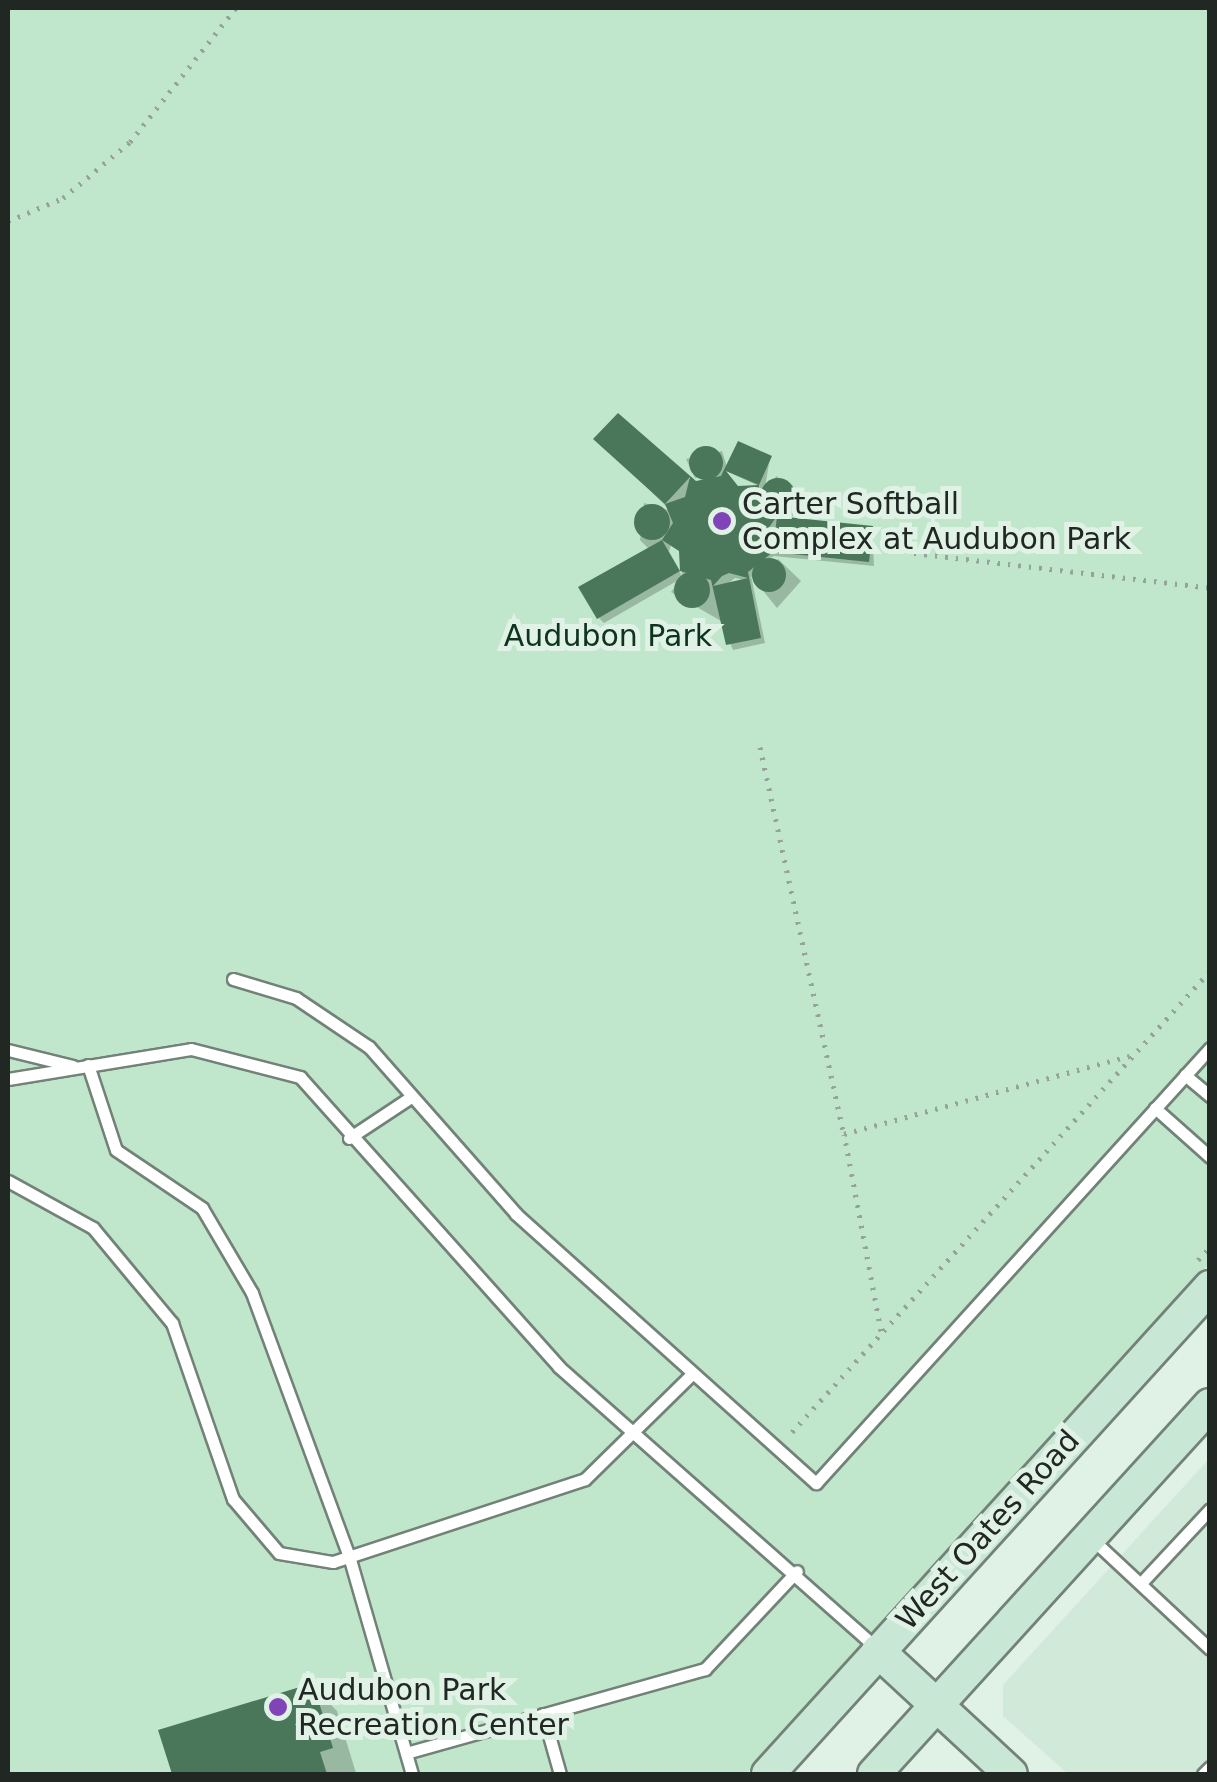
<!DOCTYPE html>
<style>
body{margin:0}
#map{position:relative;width:1217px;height:1782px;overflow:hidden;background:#e0f1e5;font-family:"DejaVu Sans",sans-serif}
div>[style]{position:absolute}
.built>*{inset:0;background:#d1e9d8}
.green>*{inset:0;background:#c0e6cb}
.shadow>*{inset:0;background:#0003}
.building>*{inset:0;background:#4a7659}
.round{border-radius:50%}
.path>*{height:5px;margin-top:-2.5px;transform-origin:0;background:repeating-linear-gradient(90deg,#96a39a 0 2.5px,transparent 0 10.5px)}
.roads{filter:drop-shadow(2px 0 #738278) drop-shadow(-2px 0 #738278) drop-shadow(0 2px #738278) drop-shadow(0 -2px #738278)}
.lane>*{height:11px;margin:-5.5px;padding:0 5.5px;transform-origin:5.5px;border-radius:5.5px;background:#fff}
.secondary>*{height:32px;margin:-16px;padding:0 16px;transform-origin:16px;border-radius:16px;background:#c8e7d5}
.dots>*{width:28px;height:28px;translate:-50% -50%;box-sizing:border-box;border:5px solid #e0f1e5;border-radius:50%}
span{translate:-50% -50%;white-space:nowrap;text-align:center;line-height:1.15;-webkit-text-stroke:10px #e0f1e5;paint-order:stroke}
.poi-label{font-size:30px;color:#212723}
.left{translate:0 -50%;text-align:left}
.park-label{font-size:30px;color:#0f341e}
.street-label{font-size:30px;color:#212723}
.frame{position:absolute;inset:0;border:10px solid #212723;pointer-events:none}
</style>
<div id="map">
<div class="built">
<div style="clip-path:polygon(1209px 1459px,1209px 1774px,1068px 1774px,1003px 1716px,1003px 1685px)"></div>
</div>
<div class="green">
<div style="clip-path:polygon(8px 8px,1209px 8px,1209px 1264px,746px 1774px,8px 1774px)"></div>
</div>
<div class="shadow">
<div style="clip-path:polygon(evenodd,618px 416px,695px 484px,710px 477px,695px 478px,686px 459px,722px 451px,728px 470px,770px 458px,765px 487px,777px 476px,801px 513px,782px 519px,872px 528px,874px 566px,774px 556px,758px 564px,756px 576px,778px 559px,801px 581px,777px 608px,751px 576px,765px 643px,733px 650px,721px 621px,671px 592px,682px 578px,604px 623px,599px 618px,650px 550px,640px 540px,644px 503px,671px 511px,597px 439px,618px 416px,724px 470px,761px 487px,738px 488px,724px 470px,618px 416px,763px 489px,781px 522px,764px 511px,763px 489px,618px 416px,778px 527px,775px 554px,770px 539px,778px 527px,618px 416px,671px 545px,681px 552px,682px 576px,669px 552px,671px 545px,618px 416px,735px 578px,749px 581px,725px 586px,735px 578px)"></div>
<div style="clip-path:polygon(313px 1686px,337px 1711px,356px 1773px,174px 1774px,162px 1732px)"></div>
</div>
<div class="building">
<div style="clip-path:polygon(evenodd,618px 413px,696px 481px,721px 476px,738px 441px,772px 456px,759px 485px,726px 471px,738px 486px,759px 485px,760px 505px,777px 516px,765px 533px,773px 552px,748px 572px,761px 638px,726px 645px,711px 580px,680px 571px,679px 551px,662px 540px,673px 523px,665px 504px,685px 497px,690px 477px,665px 504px,593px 439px,618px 413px,729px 573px,748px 578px,713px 586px,722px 576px,729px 573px)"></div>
<div class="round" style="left:689px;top:446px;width:34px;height:34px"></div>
<div class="round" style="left:761px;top:478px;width:34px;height:34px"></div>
<div class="round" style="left:634px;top:504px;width:36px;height:36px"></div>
<div style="clip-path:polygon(777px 516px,873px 526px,869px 562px,773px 552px)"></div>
<div style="clip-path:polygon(662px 540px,680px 571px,597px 619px,578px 587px)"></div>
<div class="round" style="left:752px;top:558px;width:34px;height:34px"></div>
<div class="round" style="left:674px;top:572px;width:36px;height:36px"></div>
<div style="clip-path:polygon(313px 1683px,333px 1748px,320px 1752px,327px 1774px,172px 1774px,158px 1730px)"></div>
</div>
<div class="path">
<div style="left:8px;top:221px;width:60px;rotate:-22.7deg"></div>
<div style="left:63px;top:198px;width:87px;rotate:-39.9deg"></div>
<div style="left:130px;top:142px;width:171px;rotate:-51.7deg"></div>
<div style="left:914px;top:553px;width:298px;rotate:6.7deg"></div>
<div style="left:760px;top:747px;width:396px;rotate:77.8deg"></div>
<div style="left:1198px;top:1260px;width:18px;rotate:-47deg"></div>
<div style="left:881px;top:1331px;width:200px;rotate:-100.6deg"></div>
<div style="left:844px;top:1134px;width:296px;rotate:-15.3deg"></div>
<div style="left:792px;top:1432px;width:622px;rotate:-47.8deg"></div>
</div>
<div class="roads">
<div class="lane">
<div style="left:233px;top:979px;width:66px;rotate:16.8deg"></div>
<div style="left:296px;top:998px;width:88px;rotate:33.9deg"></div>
<div style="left:369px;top:1047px;width:222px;rotate:48.6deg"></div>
<div style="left:516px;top:1214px;width:403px;rotate:41.9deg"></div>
<div style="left:816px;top:1483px;width:587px;rotate:-47.83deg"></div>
<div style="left:8px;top:1050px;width:67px;rotate:13.8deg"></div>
<div style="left:88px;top:1065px;width:89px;rotate:71.8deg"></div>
<div style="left:116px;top:1150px;width:104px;rotate:34deg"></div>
<div style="left:202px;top:1208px;width:99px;rotate:59.5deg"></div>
<div style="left:252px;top:1293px;width:280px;rotate:69.8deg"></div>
<div style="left:349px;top:1556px;width:227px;rotate:73.9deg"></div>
<div style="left:1185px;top:1075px;width:33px;rotate:40deg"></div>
<div style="left:8px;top:1079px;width:185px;rotate:-9.3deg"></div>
<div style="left:191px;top:1049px;width:113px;rotate:14.4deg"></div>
<div style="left:300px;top:1077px;width:389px;rotate:48.2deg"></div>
<div style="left:559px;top:1367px;width:423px;rotate:41.5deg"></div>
<div style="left:1155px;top:1108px;width:74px;rotate:41.7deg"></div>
<div style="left:349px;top:1138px;width:74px;rotate:-33.5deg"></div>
<div style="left:8px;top:1181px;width:97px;rotate:28.9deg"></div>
<div style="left:93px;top:1228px;width:124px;rotate:50.3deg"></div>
<div style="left:172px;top:1323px;width:186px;rotate:70.9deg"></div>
<div style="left:233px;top:1499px;width:71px;rotate:49.6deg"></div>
<div style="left:279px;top:1553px;width:55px;rotate:9.5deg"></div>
<div style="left:333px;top:1562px;width:265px;rotate:-18.2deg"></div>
<div style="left:585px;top:1479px;width:151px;rotate:-44.5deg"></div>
<div style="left:1092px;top:1539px;width:161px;rotate:43deg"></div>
<div style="left:1141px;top:1583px;width:101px;rotate:-47deg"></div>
<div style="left:543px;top:1714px;width:62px;rotate:74.2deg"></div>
<div style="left:406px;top:1753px;width:311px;rotate:-15.7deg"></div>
<div style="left:705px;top:1669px;width:134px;rotate:-46.8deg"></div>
<div style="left:1203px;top:1774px;width:10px;rotate:-45deg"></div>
</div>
<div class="secondary">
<div style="left:878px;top:1651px;width:181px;rotate:42.8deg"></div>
<div style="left:768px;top:1774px;width:658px;rotate:-47.77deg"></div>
<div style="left:874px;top:1774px;width:499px;rotate:-47.7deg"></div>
</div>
</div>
<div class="dots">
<div style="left:722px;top:521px;background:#8043b8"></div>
<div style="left:278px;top:1707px;background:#8043b8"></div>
</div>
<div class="poi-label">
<span class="left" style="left:742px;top:521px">Carter Softball<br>Complex at Audubon Park</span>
<span class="left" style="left:298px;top:1707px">Audubon Park<br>Recreation Center</span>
</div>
<div class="park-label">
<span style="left:608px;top:636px">Audubon Park</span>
</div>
<div class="street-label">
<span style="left:988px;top:1530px;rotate:-48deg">West Oates Road</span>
</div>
<div class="frame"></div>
</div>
